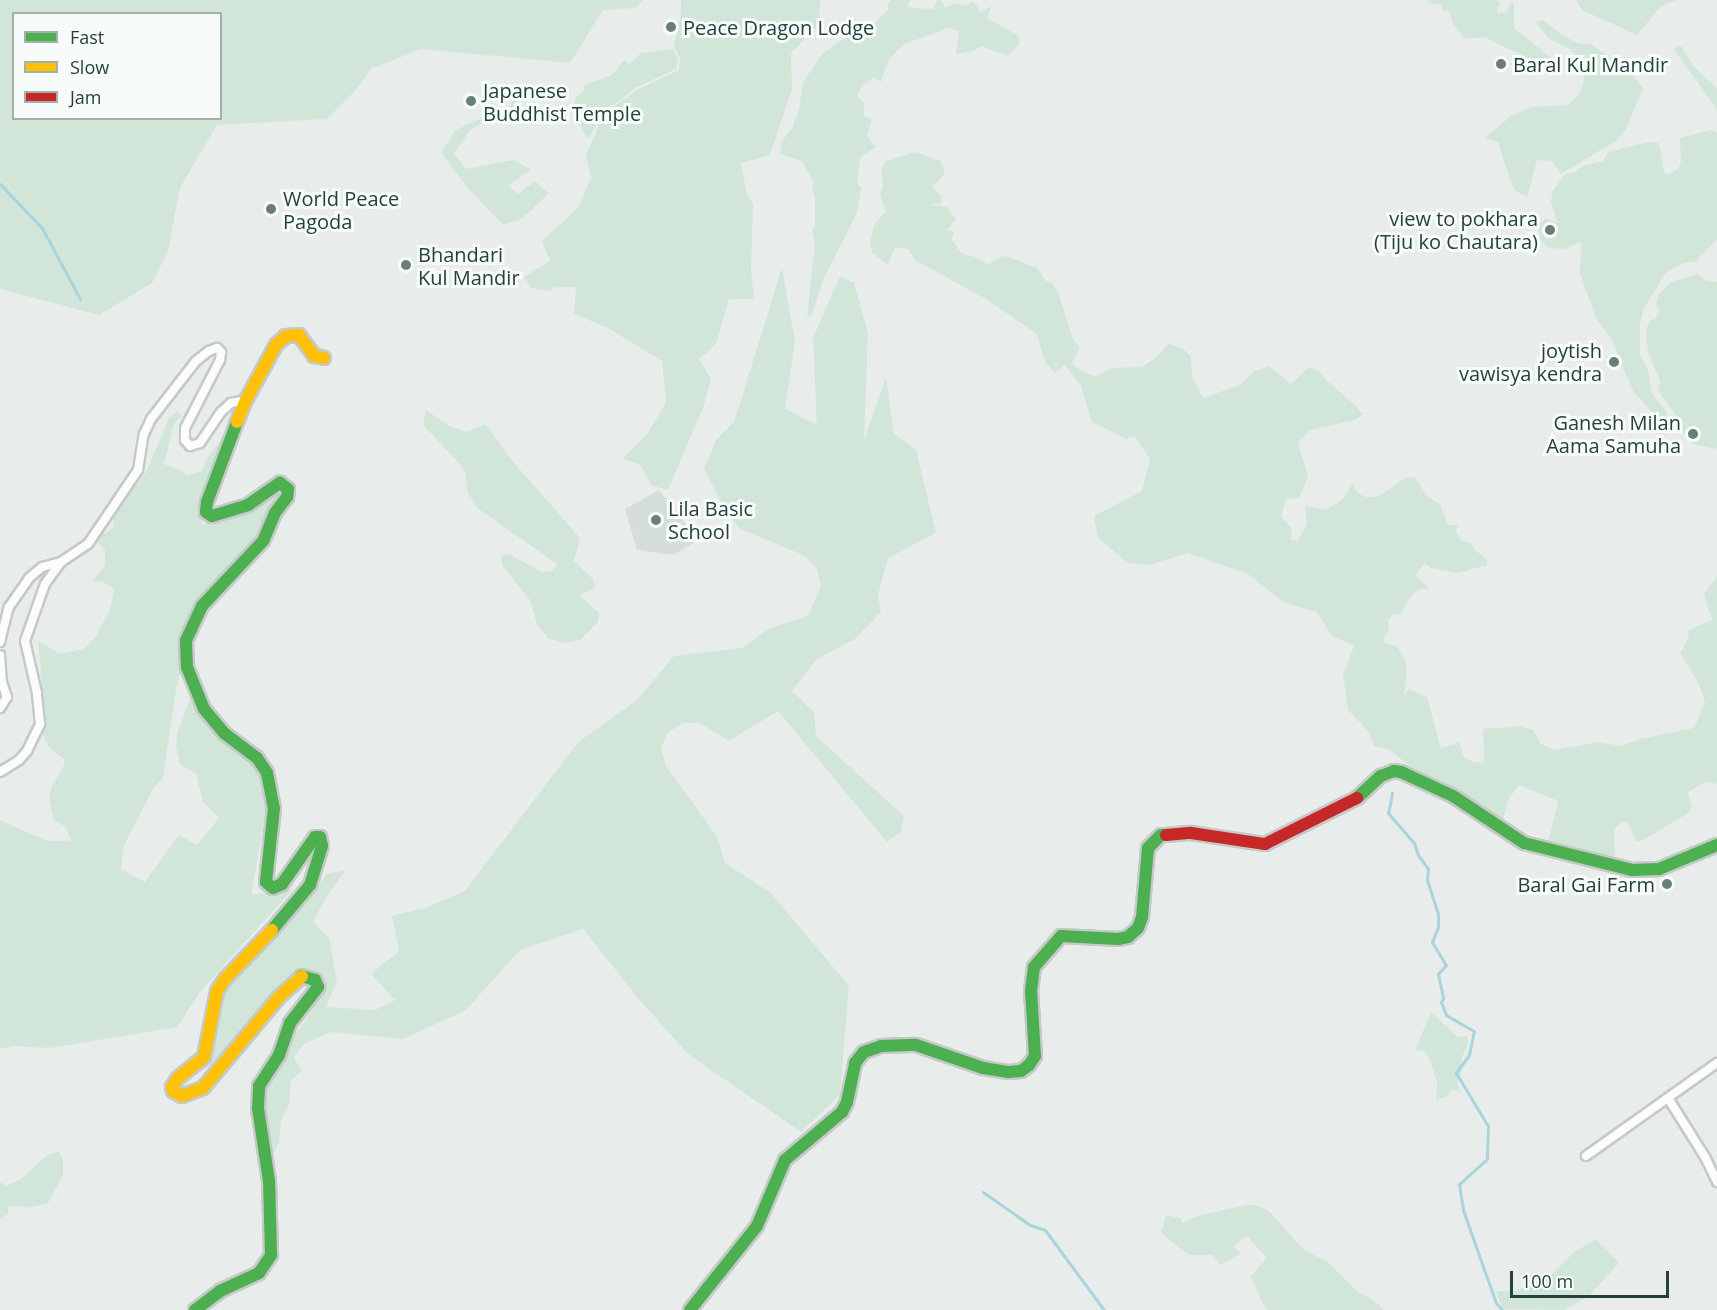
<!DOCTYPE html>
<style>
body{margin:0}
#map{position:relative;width:1717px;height:1310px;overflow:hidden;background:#e8edeb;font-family:"Open Sans",sans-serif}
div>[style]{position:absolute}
.built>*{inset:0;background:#d6dedb}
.green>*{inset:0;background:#d1e6d8}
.stream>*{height:3px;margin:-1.5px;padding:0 1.5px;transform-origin:1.5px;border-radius:1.5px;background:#a9d4db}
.roads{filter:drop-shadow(2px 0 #c5cac8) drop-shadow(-2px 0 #c5cac8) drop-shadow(0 2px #c5cac8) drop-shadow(0 -2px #c5cac8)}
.street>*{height:8px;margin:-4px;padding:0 4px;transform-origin:4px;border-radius:4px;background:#fcfcfc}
.fast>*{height:12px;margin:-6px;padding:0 6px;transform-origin:6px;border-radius:6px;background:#4caf50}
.slow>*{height:12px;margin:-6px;padding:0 6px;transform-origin:6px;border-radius:6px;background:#ffc107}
.jam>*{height:12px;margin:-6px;padding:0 6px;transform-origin:6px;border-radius:6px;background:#c62828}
.dots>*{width:16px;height:16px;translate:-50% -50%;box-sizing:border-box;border:3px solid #f7fbf9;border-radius:50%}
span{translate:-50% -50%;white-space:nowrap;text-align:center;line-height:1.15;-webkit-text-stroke:6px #f7fbf9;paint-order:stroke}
.poi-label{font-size:20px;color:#24423a}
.left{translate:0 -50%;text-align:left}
.right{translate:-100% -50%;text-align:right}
.legend{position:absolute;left:12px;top:12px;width:210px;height:108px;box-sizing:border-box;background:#f7fbf9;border:2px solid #a3b1ad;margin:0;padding:8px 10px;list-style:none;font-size:18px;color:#24423a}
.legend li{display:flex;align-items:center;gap:12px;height:30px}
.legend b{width:30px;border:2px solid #a3b1ad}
.scale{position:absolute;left:1510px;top:1271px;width:159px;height:27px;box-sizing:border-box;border:3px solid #24423a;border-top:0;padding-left:8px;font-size:18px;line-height:21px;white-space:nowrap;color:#24423a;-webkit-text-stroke:4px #f7fbf9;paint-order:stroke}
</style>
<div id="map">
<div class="built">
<div style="clip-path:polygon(659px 490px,698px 540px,673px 555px,637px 550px,625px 509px)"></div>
</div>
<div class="green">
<div style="clip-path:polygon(evenodd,0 0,644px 0,635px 8px,603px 10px,570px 63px,421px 49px,371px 69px,355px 91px,327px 119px,217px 125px,180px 188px,168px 251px,152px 283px,99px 315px,0 289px,0 0,14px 14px,220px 14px,220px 118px,14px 118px,14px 14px)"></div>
<div style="clip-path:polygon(681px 0,820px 0,819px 25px,791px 53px,792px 89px,770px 155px,741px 163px,747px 195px,753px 204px,751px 269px,754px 299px,729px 299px,716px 344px,699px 359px,711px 379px,703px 408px,668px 490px,651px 485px,640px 464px,622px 459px,647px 434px,666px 403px,662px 361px,608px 328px,574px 314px,576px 287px,553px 287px,551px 291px,531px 288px,524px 277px,550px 261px,542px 241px,578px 208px,591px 178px,586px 155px,604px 113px,639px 89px,679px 70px,680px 59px,674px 46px,681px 12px)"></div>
<div style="clip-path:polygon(890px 0,910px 0,908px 7px,924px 9px,934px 9px,936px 1px,941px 0,945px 8px,953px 4px,967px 5px,973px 1px,981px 12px,992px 6px,987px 18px,1018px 35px,1020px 43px,1008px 56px,981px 46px,974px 51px,956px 54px,959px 31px,946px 27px,942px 31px,904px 44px,889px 59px,881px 82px,874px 77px,863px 85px,857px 96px,865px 104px,863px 116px,872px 119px,867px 136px,876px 147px,860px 158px,857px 183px,861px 188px,857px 213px,824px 278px,812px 314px,807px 317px,815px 244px,812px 230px,815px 226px,815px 200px,812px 186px,814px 183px,802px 161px,780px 154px,782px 141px,792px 128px,799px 109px,803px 82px,823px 53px,845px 38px,853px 26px,860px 23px,860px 31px,864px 33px,889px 9px,887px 5px)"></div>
<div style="clip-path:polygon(1429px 0,1496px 0,1500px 2px,1497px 13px,1506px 12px,1512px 0,1514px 6px,1514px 28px,1561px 66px,1538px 63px,1484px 37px,1465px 39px,1452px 22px,1450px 12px,1443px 11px,1442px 5px,1428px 3px)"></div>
<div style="clip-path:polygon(1576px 0,1676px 0,1660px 7px,1637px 35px,1582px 10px)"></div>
<div style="clip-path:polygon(1543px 20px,1562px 35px,1580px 44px,1590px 44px,1612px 58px,1618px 58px,1643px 88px,1626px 129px,1617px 140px,1561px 174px,1552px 161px,1537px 160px,1527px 197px,1516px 191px,1511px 183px,1498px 142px,1485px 138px,1511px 116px,1531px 107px,1568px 105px,1581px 92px,1585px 75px,1578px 58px,1571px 50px,1548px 38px,1536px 22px)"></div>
<div style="clip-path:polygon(1681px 46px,1694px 67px,1717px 89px,1717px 109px,1675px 51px,1675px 47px)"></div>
<div style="clip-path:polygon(673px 49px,678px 59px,676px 69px,635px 88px,621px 100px,606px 108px,588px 139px,575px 116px,575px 98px,583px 92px,584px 85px,612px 75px,624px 60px,629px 64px,641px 53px)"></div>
<div style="clip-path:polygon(504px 80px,518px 97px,511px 112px,497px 121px,482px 123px,470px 130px,454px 154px,466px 169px,514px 160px,531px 170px,508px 185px,518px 194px,535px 181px,549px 193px,522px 219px,503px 225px,466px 186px,441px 153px,454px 132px,467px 124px,508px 110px,514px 99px)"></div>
<div style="clip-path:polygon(1711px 130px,1717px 133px,1717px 239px,1696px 261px,1681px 264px,1665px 274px,1644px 308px,1640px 324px,1640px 355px,1648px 370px,1652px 394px,1665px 410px,1674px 431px,1656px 417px,1633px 391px,1611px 338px,1596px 318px,1580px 274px,1581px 242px,1564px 249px,1549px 248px,1541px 241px,1537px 225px,1545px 219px,1557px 222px,1551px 202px,1552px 192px,1566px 173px,1574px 173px,1585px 165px,1603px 161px,1608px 152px,1649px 142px,1657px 142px,1660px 148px,1664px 172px,1668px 175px,1678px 169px,1681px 162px,1680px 138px)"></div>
<div style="clip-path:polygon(915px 152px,941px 161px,945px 173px,933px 187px,941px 196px,941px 203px,929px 205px,947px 207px,956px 219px,947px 231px,954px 231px,952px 240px,962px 254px,973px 256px,988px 265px,1002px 256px,1012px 258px,1037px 268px,1046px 281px,1052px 283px,1058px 292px,1073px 339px,1080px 348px,1072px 363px,1080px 370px,1095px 377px,1111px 368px,1142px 367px,1158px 356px,1168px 344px,1182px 348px,1191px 356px,1192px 376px,1203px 398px,1240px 385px,1253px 372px,1269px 366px,1291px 384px,1309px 367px,1319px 371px,1325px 379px,1355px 405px,1363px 414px,1355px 420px,1310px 430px,1298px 443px,1308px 477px,1299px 498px,1286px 499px,1281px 516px,1292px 529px,1290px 539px,1298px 541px,1307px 524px,1305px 506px,1325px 510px,1342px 500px,1353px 483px,1357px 492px,1365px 497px,1377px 497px,1407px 477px,1415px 478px,1428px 497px,1440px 504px,1448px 525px,1458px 525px,1456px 531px,1460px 540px,1471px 543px,1475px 550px,1487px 559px,1487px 565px,1458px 573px,1431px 568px,1425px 563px,1415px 575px,1429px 588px,1418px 590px,1411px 596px,1400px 615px,1393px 614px,1388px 620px,1389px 629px,1383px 639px,1386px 644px,1397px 646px,1405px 659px,1407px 671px,1404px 695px,1409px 689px,1427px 697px,1441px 748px,1459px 742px,1464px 757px,1473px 762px,1484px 763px,1483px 729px,1521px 726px,1533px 730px,1541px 744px,1554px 750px,1598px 742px,1622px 746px,1640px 739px,1694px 728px,1705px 703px,1699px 684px,1680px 653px,1688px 639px,1689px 630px,1712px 620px,1704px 594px,1717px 576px,1717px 784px,1706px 782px,1688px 792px,1692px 808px,1687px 814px,1643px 840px,1636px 842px,1628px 822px,1620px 823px,1614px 829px,1615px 856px,1583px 853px,1573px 846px,1548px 843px,1558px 801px,1519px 785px,1508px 800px,1503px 821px,1421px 774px,1388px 749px,1374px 746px,1368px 731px,1348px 710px,1343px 674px,1354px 646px,1331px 635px,1317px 612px,1283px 602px,1248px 574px,1188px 553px,1149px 565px,1128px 563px,1098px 538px,1094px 516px,1142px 491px,1150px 459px,1134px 436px,1126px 439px,1092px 422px,1081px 386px,1065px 365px,1055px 373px,1045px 362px,1036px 333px,986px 299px,915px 260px,908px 249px,895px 247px,888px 265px,872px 252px,870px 243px,874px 225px,886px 211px,880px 195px,883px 185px,881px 170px,886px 161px)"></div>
<div style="clip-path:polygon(782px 268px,795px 342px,785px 409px,817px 425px,813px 338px,840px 276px,854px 283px,868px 333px,864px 440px,886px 378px,894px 434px,916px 450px,936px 533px,888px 558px,878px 595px,881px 612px,855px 639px,817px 659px,792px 691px,814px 712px,816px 736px,904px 816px,901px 832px,887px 842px,778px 711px,729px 741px,700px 723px,683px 723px,667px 733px,661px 749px,666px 766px,718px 838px,725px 863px,771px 893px,849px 986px,840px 1095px,801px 1132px,688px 1054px,637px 997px,583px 929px,520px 950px,465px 1011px,402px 1039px,331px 1032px,304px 1044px,294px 1058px,302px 1071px,291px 1080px,289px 1103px,281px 1122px,279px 1142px,274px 1153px,268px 1144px,263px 1095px,295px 1035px,310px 1013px,322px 985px,314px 974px,304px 967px,296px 973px,282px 984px,230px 1048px,207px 1068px,186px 1080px,181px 1079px,203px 1065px,213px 1046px,216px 1032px,214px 1015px,219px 998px,233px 975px,307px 900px,327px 874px,346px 870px,328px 894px,313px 922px,329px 938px,337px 982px,326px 1007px,375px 1010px,395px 1000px,371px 974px,399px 951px,392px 916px,425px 908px,465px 891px,578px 742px,636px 701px,674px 656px,742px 648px,768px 629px,808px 616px,821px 587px,817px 569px,805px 556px,741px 529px,728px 515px,704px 469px,716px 440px,734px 422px)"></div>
<div style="clip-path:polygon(1698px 274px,1706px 281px,1717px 282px,1717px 449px,1693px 444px,1683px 432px,1678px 418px,1658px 391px,1660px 381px,1648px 353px,1646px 333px,1649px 321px,1655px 319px,1660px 310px,1655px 307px,1659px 294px,1670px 283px)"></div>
<div style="clip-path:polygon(426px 410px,449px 426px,467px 432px,486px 424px,508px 456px,580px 538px,574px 561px,593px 579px,595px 587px,580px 596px,599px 613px,598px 622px,580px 640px,564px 643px,548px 638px,537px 624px,530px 600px,502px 565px,501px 556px,509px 554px,542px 572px,552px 571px,557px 564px,477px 508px,468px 493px,465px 473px,461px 465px,423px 425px)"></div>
<div style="clip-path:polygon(177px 411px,182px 416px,174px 424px,164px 464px,178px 469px,183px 473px,188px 475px,202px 471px,207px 458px,226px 434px,201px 513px,202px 525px,235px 515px,276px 492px,277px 500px,264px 519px,254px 547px,205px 591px,203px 600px,191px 615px,184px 646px,178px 652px,184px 661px,177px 684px,163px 778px,153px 789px,124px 845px,121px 869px,145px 882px,179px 835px,197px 845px,219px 818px,203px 802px,196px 774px,180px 764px,176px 746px,177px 733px,190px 699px,238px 752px,263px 772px,267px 808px,251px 895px,294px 888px,200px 992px,177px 1027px,50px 1048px,15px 1046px,0 1049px,0 820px,47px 841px,71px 841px,66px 827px,54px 820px,49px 798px,52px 785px,62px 770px,65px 760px,50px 748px,43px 736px,45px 716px,38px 641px,60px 654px,83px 649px,95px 638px,110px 609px,114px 589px,101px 581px,92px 582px,105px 565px,105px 550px,95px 540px,113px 528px,114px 515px,146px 472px,169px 418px)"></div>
<div style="clip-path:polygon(1431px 1012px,1458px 1037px,1467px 1036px,1468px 1045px,1462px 1057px,1462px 1070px,1457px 1082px,1460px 1092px,1453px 1089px,1446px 1097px,1436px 1100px,1437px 1082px,1429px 1057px,1424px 1051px,1415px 1050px)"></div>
<div style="clip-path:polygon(59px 1151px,63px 1161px,63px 1175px,48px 1203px,31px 1207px,9px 1206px,8px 1214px,0 1220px,0 1182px,6px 1186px,21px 1179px,46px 1156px)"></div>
<div style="clip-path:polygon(1246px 1205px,1256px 1205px,1269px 1211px,1303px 1249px,1328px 1262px,1358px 1292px,1372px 1299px,1384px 1310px,1268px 1310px,1261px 1301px,1251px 1276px,1267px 1258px,1247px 1236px,1234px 1246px,1240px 1254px,1221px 1265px,1213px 1255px,1189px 1255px,1161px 1233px,1166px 1215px,1180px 1218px,1183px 1223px,1194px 1217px)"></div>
<div style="clip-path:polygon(1596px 1239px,1619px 1263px,1588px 1297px,1564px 1310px,1502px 1309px,1496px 1291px,1515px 1291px,1546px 1280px,1573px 1253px)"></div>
</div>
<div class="stream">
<div style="left:0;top:184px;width:61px;rotate:46.3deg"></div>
<div style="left:42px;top:228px;width:81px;rotate:61.8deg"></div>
<div style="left:1392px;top:793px;width:20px;rotate:101deg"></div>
<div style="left:1388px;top:813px;width:40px;rotate:49deg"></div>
<div style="left:1414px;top:843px;width:13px;rotate:72deg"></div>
<div style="left:1418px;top:855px;width:17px;rotate:54deg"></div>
<div style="left:1428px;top:869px;width:11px;rotate:95deg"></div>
<div style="left:1427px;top:880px;width:36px;rotate:72deg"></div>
<div style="left:1438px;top:914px;width:13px;rotate:90deg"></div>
<div style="left:1438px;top:927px;width:16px;rotate:112deg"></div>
<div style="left:1432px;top:942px;width:27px;rotate:59deg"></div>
<div style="left:1446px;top:965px;width:12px;rotate:132deg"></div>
<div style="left:1438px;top:974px;width:25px;rotate:78deg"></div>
<div style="left:1443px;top:998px;width:4px;rotate:117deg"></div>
<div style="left:1441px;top:1002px;width:14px;rotate:69deg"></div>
<div style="left:1446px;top:1015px;width:32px;rotate:30deg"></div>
<div style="left:1474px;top:1031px;width:25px;rotate:102deg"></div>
<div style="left:1469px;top:1055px;width:22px;rotate:126deg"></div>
<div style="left:1456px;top:1073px;width:62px;rotate:58.9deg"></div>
<div style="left:1488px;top:1126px;width:33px;rotate:92deg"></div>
<div style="left:1487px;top:1159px;width:38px;rotate:138deg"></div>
<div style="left:1459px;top:1184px;width:26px;rotate:81deg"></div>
<div style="left:1463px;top:1210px;width:99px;rotate:70.5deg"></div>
<div style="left:1496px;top:1303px;width:9px;rotate:49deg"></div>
<div style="left:983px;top:1192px;width:57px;rotate:35.1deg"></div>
<div style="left:1030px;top:1225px;width:16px;rotate:18deg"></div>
<div style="left:1045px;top:1230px;width:99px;rotate:53.6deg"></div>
</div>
<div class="roads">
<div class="street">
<div style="left:0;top:642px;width:36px;rotate:-76deg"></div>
<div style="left:9px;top:607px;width:35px;rotate:-55deg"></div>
<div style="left:29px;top:578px;width:17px;rotate:-40deg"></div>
<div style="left:42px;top:567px;width:20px;rotate:-15deg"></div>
<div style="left:61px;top:562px;width:32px;rotate:-34deg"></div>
<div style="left:88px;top:544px;width:89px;rotate:-56deg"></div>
<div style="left:138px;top:470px;width:36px;rotate:-81deg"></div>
<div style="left:144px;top:434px;width:17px;rotate:-65deg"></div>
<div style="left:151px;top:419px;width:73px;rotate:-52.2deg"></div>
<div style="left:196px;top:361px;width:16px;rotate:-38deg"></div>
<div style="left:209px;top:351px;width:9px;rotate:-21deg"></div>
<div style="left:217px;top:348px;width:6px;rotate:45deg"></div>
<div style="left:221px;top:352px;width:8px;rotate:97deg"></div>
<div style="left:220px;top:360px;width:76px;rotate:117.2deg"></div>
<div style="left:185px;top:428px;width:12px;rotate:90deg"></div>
<div style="left:185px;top:440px;width:8px;rotate:50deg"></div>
<div style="left:190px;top:446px;width:10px;rotate:-17deg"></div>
<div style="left:200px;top:443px;width:37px;rotate:-56deg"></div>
<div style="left:221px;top:412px;width:13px;rotate:-42deg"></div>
<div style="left:231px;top:403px;width:15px;rotate:-11deg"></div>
<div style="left:0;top:655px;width:27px;rotate:86deg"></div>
<div style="left:2px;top:682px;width:16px;rotate:72deg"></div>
<div style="left:7px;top:697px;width:13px;rotate:122deg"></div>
<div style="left:0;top:772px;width:22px;rotate:-32deg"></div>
<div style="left:19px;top:760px;width:12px;rotate:-48deg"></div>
<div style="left:27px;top:751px;width:30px;rotate:-64deg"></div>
<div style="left:40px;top:724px;width:31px;rotate:-96deg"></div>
<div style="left:37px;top:693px;width:53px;rotate:-103deg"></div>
<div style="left:25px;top:641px;width:60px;rotate:-70.7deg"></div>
<div style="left:45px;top:584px;width:27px;rotate:-54deg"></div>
<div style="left:1668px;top:1098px;width:70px;rotate:57.9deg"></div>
<div style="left:1705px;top:1157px;width:28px;rotate:64deg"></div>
<div style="left:1586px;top:1156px;width:161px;rotate:-35.4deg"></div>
</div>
<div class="fast">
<div style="left:237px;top:422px;width:85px;rotate:110.6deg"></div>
<div style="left:207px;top:502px;width:10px;rotate:96deg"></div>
<div style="left:206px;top:512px;width:7px;rotate:34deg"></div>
<div style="left:212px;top:516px;width:38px;rotate:-17deg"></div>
<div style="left:248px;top:505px;width:39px;rotate:-35deg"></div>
<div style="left:280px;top:483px;width:10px;rotate:37deg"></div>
<div style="left:288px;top:489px;width:8px;rotate:97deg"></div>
<div style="left:287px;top:497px;width:20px;rotate:127deg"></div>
<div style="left:275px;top:513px;width:30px;rotate:113deg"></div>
<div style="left:263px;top:541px;width:89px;rotate:133.2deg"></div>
<div style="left:202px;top:606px;width:38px;rotate:115deg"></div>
<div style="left:186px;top:641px;width:26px;rotate:88deg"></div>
<div style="left:187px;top:667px;width:45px;rotate:68deg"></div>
<div style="left:204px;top:709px;width:31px;rotate:50deg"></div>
<div style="left:224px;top:733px;width:41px;rotate:37.1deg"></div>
<div style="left:257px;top:758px;width:18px;rotate:56deg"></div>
<div style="left:267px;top:773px;width:36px;rotate:79deg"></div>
<div style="left:274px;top:808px;width:74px;rotate:96.2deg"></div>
<div style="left:266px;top:882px;width:9px;rotate:41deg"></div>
<div style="left:273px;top:888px;width:10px;rotate:-24deg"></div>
<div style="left:282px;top:884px;width:57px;rotate:-54.9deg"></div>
<div style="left:315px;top:837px;width:5px"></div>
<div style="left:320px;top:837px;width:9px;rotate:77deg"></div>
<div style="left:322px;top:846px;width:41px;rotate:107.1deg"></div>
<div style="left:310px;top:885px;width:59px;rotate:130.2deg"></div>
<div style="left:1357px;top:798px;width:33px;rotate:-43deg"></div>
<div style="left:1381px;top:776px;width:14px;rotate:-21deg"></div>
<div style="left:1394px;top:771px;width:7px;rotate:8deg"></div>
<div style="left:1401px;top:772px;width:57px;rotate:24.8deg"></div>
<div style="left:1453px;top:796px;width:85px;rotate:33.5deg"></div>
<div style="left:1524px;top:843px;width:111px;rotate:14deg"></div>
<div style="left:1632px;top:870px;width:27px;rotate:-2deg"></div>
<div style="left:1659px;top:869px;width:63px;rotate:-22.5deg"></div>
<div style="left:195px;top:1310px;width:31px;rotate:-37deg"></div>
<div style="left:220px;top:1291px;width:43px;rotate:-24.8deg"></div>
<div style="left:259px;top:1273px;width:22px;rotate:-56deg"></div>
<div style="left:271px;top:1255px;width:74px;rotate:-91.5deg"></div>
<div style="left:269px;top:1181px;width:74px;rotate:-98.6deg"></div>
<div style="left:258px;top:1108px;width:22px;rotate:-87deg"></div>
<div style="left:259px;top:1086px;width:37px;rotate:-57deg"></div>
<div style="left:279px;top:1055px;width:34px;rotate:-71deg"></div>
<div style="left:290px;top:1023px;width:46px;rotate:-52.1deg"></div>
<div style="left:318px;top:987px;width:8px;rotate:-113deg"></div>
<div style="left:315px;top:980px;width:14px;rotate:-163deg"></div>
<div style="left:690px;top:1310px;width:107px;rotate:-51.4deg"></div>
<div style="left:757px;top:1226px;width:72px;rotate:-67deg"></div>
<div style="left:785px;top:1160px;width:75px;rotate:-40.1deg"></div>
<div style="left:842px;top:1112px;width:11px;rotate:-63deg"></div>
<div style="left:847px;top:1102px;width:40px;rotate:-78deg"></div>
<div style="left:855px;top:1063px;width:14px;rotate:-51deg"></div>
<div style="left:864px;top:1052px;width:18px;rotate:-19deg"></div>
<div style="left:881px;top:1046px;width:35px;rotate:-2deg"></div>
<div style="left:916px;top:1045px;width:71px;rotate:18.9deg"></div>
<div style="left:983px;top:1068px;width:26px;rotate:9deg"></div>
<div style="left:1009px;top:1072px;width:12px;rotate:-5deg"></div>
<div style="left:1021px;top:1071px;width:10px;rotate:-37deg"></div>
<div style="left:1029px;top:1065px;width:11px;rotate:-56deg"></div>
<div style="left:1035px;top:1056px;width:65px;rotate:-93.5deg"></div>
<div style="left:1031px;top:991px;width:24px;rotate:-83deg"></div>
<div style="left:1034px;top:967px;width:41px;rotate:-48.9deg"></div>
<div style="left:1061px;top:936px;width:57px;rotate:3deg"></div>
<div style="left:1118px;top:939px;width:10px;rotate:-11deg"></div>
<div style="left:1128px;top:937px;width:13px;rotate:-42deg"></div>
<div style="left:1138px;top:928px;width:12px;rotate:-70deg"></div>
<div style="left:1142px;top:917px;width:69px;rotate:-85deg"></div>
<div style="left:1148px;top:848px;width:18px;rotate:-45deg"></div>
<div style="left:1161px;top:835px;width:5px"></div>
</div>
<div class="slow">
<div style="left:237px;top:422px;width:24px;rotate:-68deg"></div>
<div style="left:246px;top:400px;width:63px;rotate:-61.4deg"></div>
<div style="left:276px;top:345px;width:13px;rotate:-42deg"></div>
<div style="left:286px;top:336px;width:13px;rotate:-4deg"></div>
<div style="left:299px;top:335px;width:26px;rotate:54deg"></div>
<div style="left:314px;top:356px;width:10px;rotate:11deg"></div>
<div style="left:272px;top:930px;width:68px;rotate:133.8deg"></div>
<div style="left:225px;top:979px;width:14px;rotate:124deg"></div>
<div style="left:217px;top:991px;width:67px;rotate:101.1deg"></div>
<div style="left:204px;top:1057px;width:33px;rotate:141deg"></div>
<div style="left:178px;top:1078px;width:11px;rotate:124deg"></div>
<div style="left:172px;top:1087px;width:4px;rotate:76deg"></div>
<div style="left:173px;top:1091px;width:10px;rotate:29deg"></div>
<div style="left:182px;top:1096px;width:22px;rotate:-21deg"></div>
<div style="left:203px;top:1088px;width:119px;rotate:-50.1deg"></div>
<div style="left:279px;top:997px;width:31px;rotate:-42deg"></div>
</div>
<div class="jam">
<div style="left:1166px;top:835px;width:25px;rotate:-5deg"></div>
<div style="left:1191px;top:833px;width:75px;rotate:8.5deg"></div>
<div style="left:1265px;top:844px;width:103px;rotate:-26.6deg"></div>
</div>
</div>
<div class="dots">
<div style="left:671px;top:27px;background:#697e78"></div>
<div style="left:1501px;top:64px;background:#697e78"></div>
<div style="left:471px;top:101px;background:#697e78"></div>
<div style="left:271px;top:209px;background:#697e78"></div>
<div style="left:1550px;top:230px;background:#697e78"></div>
<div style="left:406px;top:265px;background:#697e78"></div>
<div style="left:1614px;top:362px;background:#697e78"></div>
<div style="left:1693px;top:434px;background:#697e78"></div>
<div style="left:656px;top:520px;background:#697e78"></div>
<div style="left:1667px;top:884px;background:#697e78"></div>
</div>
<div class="poi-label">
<span class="left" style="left:683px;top:27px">Peace Dragon Lodge</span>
<span class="left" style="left:1513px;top:64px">Baral Kul Mandir</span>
<span class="left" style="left:483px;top:102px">Japanese<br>Buddhist Temple</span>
<span class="left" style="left:283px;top:210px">World Peace<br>Pagoda</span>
<span class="right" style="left:1538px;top:230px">view to pokhara<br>(Tiju ko Chautara)</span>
<span class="left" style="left:418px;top:266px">Bhandari<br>Kul Mandir</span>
<span class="right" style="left:1602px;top:362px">joytish<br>vawisya kendra</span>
<span class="right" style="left:1681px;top:434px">Ganesh Milan<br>Aama Samuha</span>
<span class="left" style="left:668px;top:520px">Lila Basic<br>School</span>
<span class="right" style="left:1655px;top:884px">Baral Gai Farm</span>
</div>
<ul class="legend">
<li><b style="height:8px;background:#4caf50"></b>Fast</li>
<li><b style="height:8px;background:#ffc107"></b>Slow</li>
<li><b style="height:8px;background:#c62828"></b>Jam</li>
</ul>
<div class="scale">100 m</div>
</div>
